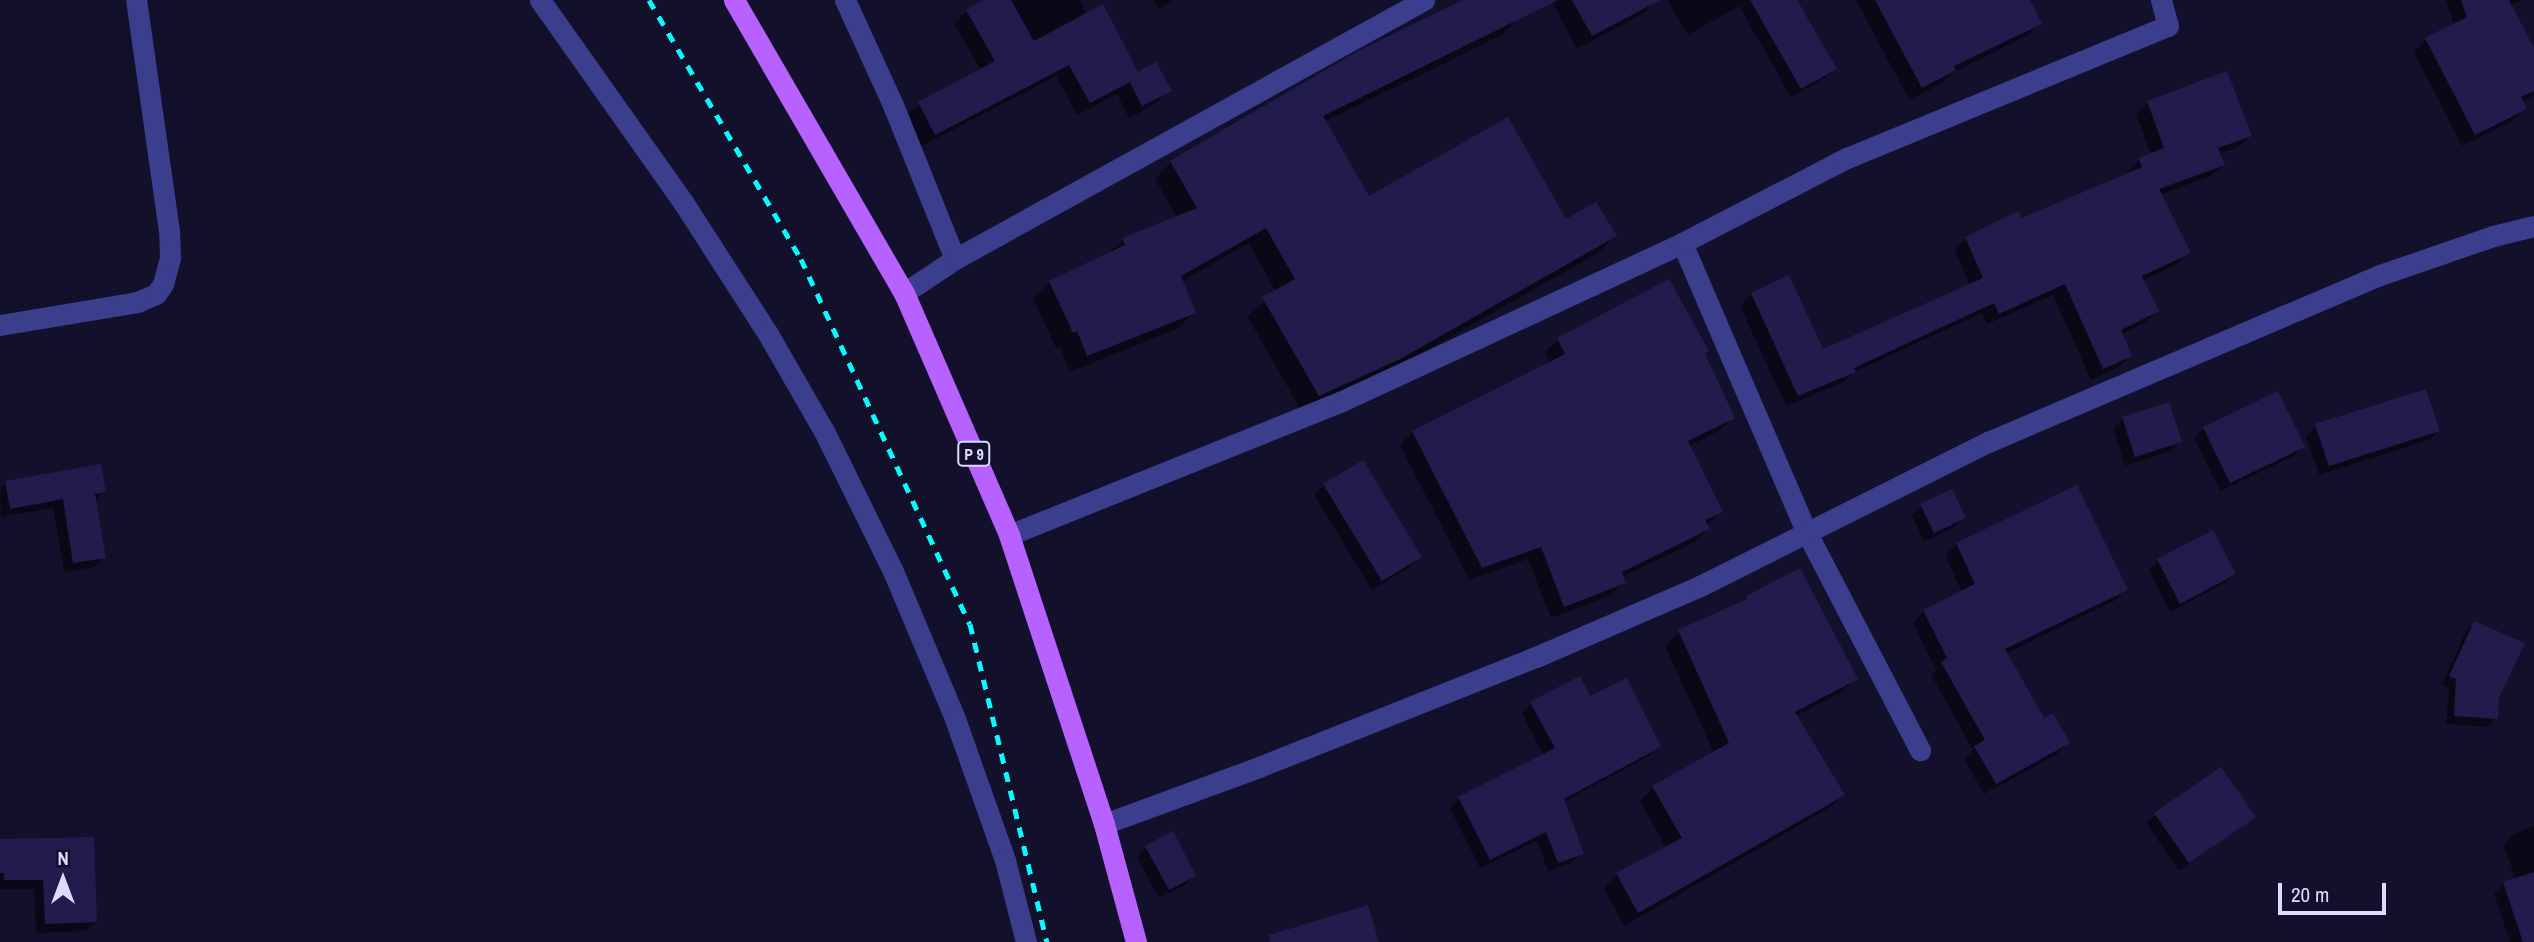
<!DOCTYPE html>
<style>
body{margin:0}
#map{position:relative;width:2534px;height:942px;overflow:hidden;background:#13102c;font-family:"Archivo Narrow",sans-serif}
div>[style]{position:absolute}
.shadow>*{inset:0;background:#0007}
.building>*{inset:0;background:#221c4d}
.street>*{height:21px;margin:-10.5px;padding:0 10.5px;transform-origin:10.5px;border-radius:10.5px;background:#3a3e8c}
.primary>*{height:21px;margin:-10.5px;padding:0 10.5px;transform-origin:10.5px;border-radius:10.5px;background:#b762ff}
.rail>*{height:5px;margin-top:-2.5px;transform-origin:0;background:repeating-linear-gradient(90deg,#07fbff 0 10px,transparent 0 19px)}
span{translate:-50% -50%;white-space:nowrap;text-align:center;line-height:1.15;-webkit-text-stroke:5px #13102c;paint-order:stroke}
.shield-label span{padding:2px 5px;background:#13102c;border:2px solid;border-radius:5px;-webkit-text-stroke-width:0}
.shield-label{font-size:16px;color:#dcdbff;font-weight:700}
.north{position:absolute;left:28px;top:844px;width:70px;height:70px;-webkit-text-stroke:5px #13102c;paint-order:stroke;rotate:0deg;font-size:19px;font-weight:700;line-height:28px;text-align:center;color:#dcdbff}
.north::after{content:'';display:block;margin:auto;width:24px;height:32px;background:#dcdbff;clip-path:polygon(50% 0,100% 100%,50% 72%,0 100%)}
.scale{position:absolute;left:2278px;top:883px;width:108px;height:32px;box-sizing:border-box;border:4px solid #dcdbff;border-top:0;padding-left:9px;font-size:21px;line-height:24px;white-space:nowrap;color:#dcdbff;-webkit-text-stroke:5px #13102c;paint-order:stroke}
</style>
<div id="map">
<div class="shadow">
<div style="clip-path:polygon(987px 0,1080px 0,1087px 15px,1137px 74px,1169px 90px,1157px 103px,1129px 118px,1117px 94px,1077px 115px,1056px 76px,922px 146px,906px 116px,919px 104px,981px 70px,954px 24px,967px 11px)"></div>
<div style="clip-path:polygon(1153px 0,1173px 0,1159px 9px)"></div>
<div style="clip-path:polygon(1467px 0,1510px 0,1519px 18px,1502px 35px,1324px 122px,1368px 199px,1566px 221px,1615px 236px,1598px 253px,1382px 376px,1302px 412px,1247px 316px,1276px 292px,1249px 243px,1181px 282px,1194px 313px,1177px 329px,1070px 372px,1060px 347px,1056px 348px,1033px 299px,1050px 282px,1108px 254px,1123px 240px,1177px 218px,1155px 179px,1171px 162px)"></div>
<div style="clip-path:polygon(1551px 0,1654px 0,1655px 1px,1641px 15px,1577px 49px)"></div>
<div style="clip-path:polygon(1667px 0,1795px 0,1834px 69px,1825px 78px,1791px 97px,1739px 6px,1688px 35px)"></div>
<div style="clip-path:polygon(1856px 0,2028px 0,2040px 23px,2027px 36px,1952px 73px,1942px 83px,1909px 100px)"></div>
<div style="clip-path:polygon(2446px 0,2524px 0,2510px 5px,2534px 52px,2534px 95px,2521px 102px,2525px 108px,2512px 121px,2462px 146px,2414px 52px,2426px 39px,2454px 26px)"></div>
<div style="clip-path:polygon(2148px 102px,2250px 136px,2238px 147px,2219px 154px,2223px 165px,2211px 176px,2160px 195px,2188px 253px,2177px 264px,2142px 281px,2157px 311px,2146px 322px,2121px 335px,2130px 356px,2119px 367px,2091px 380px,2053px 295px,1987px 324px,1982px 313px,1852px 373px,1842px 383px,1786px 406px,1740px 306px,1752px 294px,1823px 351px,1970px 285px,1955px 250px,1966px 238px,2021px 220px,2129px 175px,2128px 171px,2139px 160px,2151px 155px,2136px 114px)"></div>
<div style="clip-path:polygon(1558px 340px,1703px 354px,1733px 417px,1720px 430px,1689px 446px,1721px 512px,1706px 526px,1708px 529px,1695px 542px,1622px 577px,1624px 582px,1611px 595px,1551px 618px,1528px 559px,1469px 580px,1400px 445px,1413px 432px,1550px 364px,1545px 352px)"></div>
<div style="clip-path:polygon(2278px 393px,2303px 447px,2294px 456px,2220px 491px,2194px 438px,2204px 428px)"></div>
<div style="clip-path:polygon(2123px 419px,2180px 441px,2171px 451px,2125px 466px,2113px 428px)"></div>
<div style="clip-path:polygon(2316px 426px,2438px 431px,2429px 440px,2319px 475px,2306px 436px)"></div>
<div style="clip-path:polygon(6px 483px,104px 491px,95px 501px,104px 557px,95px 567px,64px 572px,53px 508px,1px 517px,0 489px)"></div>
<div style="clip-path:polygon(1324px 485px,1420px 557px,1410px 567px,1372px 590px,1314px 495px)"></div>
<div style="clip-path:polygon(1921px 506px,1964px 517px,1954px 527px,1924px 542px,1912px 515px)"></div>
<div style="clip-path:polygon(1957px 544px,2126px 589px,2114px 601px,2005px 654px,2043px 721px,2067px 743px,2056px 755px,1984px 794px,1964px 759px,1973px 750px,1931px 675px,1936px 670px,1913px 623px,1924px 611px,1962px 592px,1945px 556px)"></div>
<div style="clip-path:polygon(2158px 561px,2234px 574px,2225px 583px,2170px 612px,2149px 570px)"></div>
<div style="clip-path:polygon(1747px 598px,1856px 679px,1842px 692px,1796px 716px,1843px 794px,1829px 808px,1624px 926px,1604px 888px,1617px 874px,1666px 848px,1640px 801px,1654px 787px,1714px 753px,1665px 646px,1679px 632px,1741px 604px)"></div>
<div style="clip-path:polygon(2474px 623px,2496px 718px,2488px 727px,2446px 724px,2449px 688px,2442px 685px,2466px 631px)"></div>
<div style="clip-path:polygon(1590px 698px,1659px 746px,1649px 756px,1563px 802px,1582px 853px,1572px 863px,1548px 871px,1537px 840px,1480px 868px,1450px 808px,1459px 798px,1544px 756px,1522px 713px,1531px 704px)"></div>
<div style="clip-path:polygon(2156px 814px,2254px 817px,2179px 871px,2146px 823px)"></div>
<div style="clip-path:polygon(2534px 826px,2534px 942px,2510px 942px,2494px 893px,2504px 883px,2516px 879px,2503px 845px,2512px 835px)"></div>
<div style="clip-path:polygon(0 840px,95px 922px,86px 931px,36px 933px,34px 889px,0 889px)"></div>
<div style="clip-path:polygon(1146px 847px,1194px 875px,1185px 885px,1159px 898px,1137px 857px)"></div>
</div>
<div class="building">
<div style="clip-path:polygon(983px 0,1011px 0,1034px 41px,1103px 4px,1138px 72px,1156px 62px,1172px 91px,1142px 106px,1130px 82px,1090px 103px,1069px 65px,935px 135px,918px 102px,995px 61px,966px 10px)"></div>
<div style="clip-path:polygon(1463px 0,1558px 0,1323px 116px,1369px 196px,1508px 117px,1566px 219px,1596px 202px,1617px 236px,1400px 359px,1319px 396px,1262px 297px,1295px 279px,1266px 228px,1181px 276px,1196px 313px,1087px 356px,1077px 331px,1073px 333px,1049px 281px,1125px 245px,1122px 238px,1197px 208px,1170px 161px,1358px 51px)"></div>
<div style="clip-path:polygon(1572px 0,1660px 0,1592px 36px)"></div>
<div style="clip-path:polygon(1750px 0,1797px 0,1837px 69px,1801px 89px)"></div>
<div style="clip-path:polygon(1875px 0,2030px 0,2042px 24px,1954px 66px,1956px 70px,1922px 88px)"></div>
<div style="clip-path:polygon(2461px 0,2509px 0,2534px 48px,2534px 91px,2521px 97px,2527px 109px,2475px 135px,2425px 38px,2467px 17px)"></div>
<div style="clip-path:polygon(2227px 71px,2252px 136px,2218px 148px,2225px 165px,2159px 189px,2191px 253px,2142px 276px,2159px 311px,2121px 330px,2132px 356px,2103px 369px,2065px 284px,1999px 314px,1994px 303px,1854px 368px,1856px 372px,1798px 396px,1751px 293px,1789px 275px,1823px 349px,1983px 278px,1965px 237px,2018px 211px,2022px 218px,2142px 167px,2138px 158px,2164px 148px,2147px 101px)"></div>
<div style="clip-path:polygon(1669px 279px,1709px 351px,1705px 354px,1735px 418px,1688px 441px,1723px 512px,1705px 520px,1710px 529px,1622px 572px,1626px 583px,1564px 607px,1541px 547px,1482px 568px,1412px 431px,1565px 354px,1557px 338px)"></div>
<div style="clip-path:polygon(2426px 389px,2440px 431px,2329px 466px,2315px 424px)"></div>
<div style="clip-path:polygon(2278px 391px,2305px 447px,2230px 483px,2203px 427px)"></div>
<div style="clip-path:polygon(2169px 402px,2182px 442px,2135px 457px,2122px 417px)"></div>
<div style="clip-path:polygon(1363px 460px,1422px 557px,1382px 581px,1323px 484px)"></div>
<div style="clip-path:polygon(101px 464px,106px 492px,95px 494px,106px 558px,73px 563px,63px 499px,10px 509px,5px 481px)"></div>
<div style="clip-path:polygon(2077px 485px,2128px 590px,2005px 649px,2044px 718px,2053px 713px,2070px 743px,1996px 784px,1974px 746px,1985px 740px,1941px 662px,1947px 658px,1923px 610px,1975px 584px,1956px 543px)"></div>
<div style="clip-path:polygon(1952px 489px,1966px 518px,1934px 533px,1920px 504px)"></div>
<div style="clip-path:polygon(2213px 530px,2236px 574px,2180px 604px,2157px 559px)"></div>
<div style="clip-path:polygon(1800px 568px,1858px 679px,1795px 712px,1845px 795px,1638px 913px,1616px 873px,1682px 838px,1652px 786px,1729px 743px,1678px 630px,1747px 599px,1746px 596px)"></div>
<div style="clip-path:polygon(2474px 621px,2525px 643px,2499px 698px,2498px 719px,2454px 716px,2456px 679px,2449px 676px)"></div>
<div style="clip-path:polygon(1580px 676px,1590px 696px,1627px 678px,1661px 747px,1564px 799px,1584px 854px,1558px 863px,1546px 832px,1490px 860px,1458px 797px,1555px 748px,1530px 702px)"></div>
<div style="clip-path:polygon(2221px 767px,2256px 817px,2189px 863px,2154px 813px)"></div>
<div style="clip-path:polygon(1173px 831px,1196px 876px,1169px 890px,1145px 846px)"></div>
<div style="clip-path:polygon(94px 837px,97px 922px,45px 924px,43px 880px,4px 880px,4px 873px,0 873px,0 839px)"></div>
<div style="clip-path:polygon(2534px 872px,2534px 942px,2523px 942px,2503px 882px)"></div>
<div style="clip-path:polygon(1368px 905px,1379px 942px,1270px 942px,1269px 935px)"></div>
</div>
<div class="street">
<div style="left:540px;top:0;width:247px;rotate:54.7deg"></div>
<div style="left:683px;top:202px;width:157px;rotate:57.2deg"></div>
<div style="left:768px;top:334px;width:114px;rotate:60.1deg"></div>
<div style="left:825px;top:433px;width:154px;rotate:63.8deg"></div>
<div style="left:893px;top:571px;width:157px;rotate:67.2deg"></div>
<div style="left:954px;top:716px;width:153px;rotate:70.5deg"></div>
<div style="left:1005px;top:860px;width:85px;rotate:75.6deg"></div>
<div style="left:845px;top:0;width:115px;rotate:65.4deg"></div>
<div style="left:893px;top:105px;width:166px;rotate:68.1deg"></div>
<div style="left:955px;top:259px;width:61px;rotate:146.3deg"></div>
<div style="left:1682px;top:243px;width:316px;rotate:66.7deg"></div>
<div style="left:1807px;top:533px;width:245px;rotate:62.5deg"></div>
<div style="left:955px;top:259px;width:536px;rotate:-28.91deg"></div>
<div style="left:0;top:325px;width:139px;rotate:-9.5deg"></div>
<div style="left:137px;top:302px;width:21px;rotate:-23deg"></div>
<div style="left:156px;top:294px;width:12px;rotate:-55deg"></div>
<div style="left:163px;top:284px;width:28px;rotate:-75deg"></div>
<div style="left:170px;top:257px;width:26px;rotate:-92deg"></div>
<div style="left:169px;top:231px;width:233px;rotate:-98.1deg"></div>
<div style="left:1009px;top:535px;width:357px;rotate:-21.9deg"></div>
<div style="left:1340px;top:402px;width:377px;rotate:-24.9deg"></div>
<div style="left:1682px;top:243px;width:186px;rotate:-27.3deg"></div>
<div style="left:1847px;top:158px;width:347px;rotate:-22.4deg"></div>
<div style="left:2168px;top:26px;width:27px;rotate:-105deg"></div>
<div style="left:1104px;top:824px;width:165px;rotate:-20.2deg"></div>
<div style="left:1259px;top:767px;width:298px;rotate:-21.7deg"></div>
<div style="left:1536px;top:657px;width:179px;rotate:-23.4deg"></div>
<div style="left:1700px;top:586px;width:322px;rotate:-26.6deg"></div>
<div style="left:1988px;top:442px;width:423px;rotate:-23.1deg"></div>
<div style="left:2377px;top:276px;width:123px;rotate:-19deg"></div>
<div style="left:2493px;top:236px;width:42px;rotate:-13.7deg"></div>
</div>
<div class="primary">
<div style="left:734px;top:0;width:339px;rotate:59.9deg"></div>
<div style="left:904px;top:293px;width:264px;rotate:66.5deg"></div>
<div style="left:1009px;top:535px;width:304px;rotate:71.8deg"></div>
<div style="left:1104px;top:824px;width:122px;rotate:74.8deg"></div>
</div>
<div class="rail">
<div style="left:649px;top:0;width:300px;rotate:59.6deg"></div>
<div style="left:801px;top:259px;width:402px;rotate:65.2deg"></div>
<div style="left:970px;top:624px;width:327px;rotate:76.4deg"></div>
</div>
<div class="shield-label">
<span style="left:974px;top:454px">P 9</span>
</div>
<div class="north">N</div>
<div class="scale">20 m</div>
</div>
